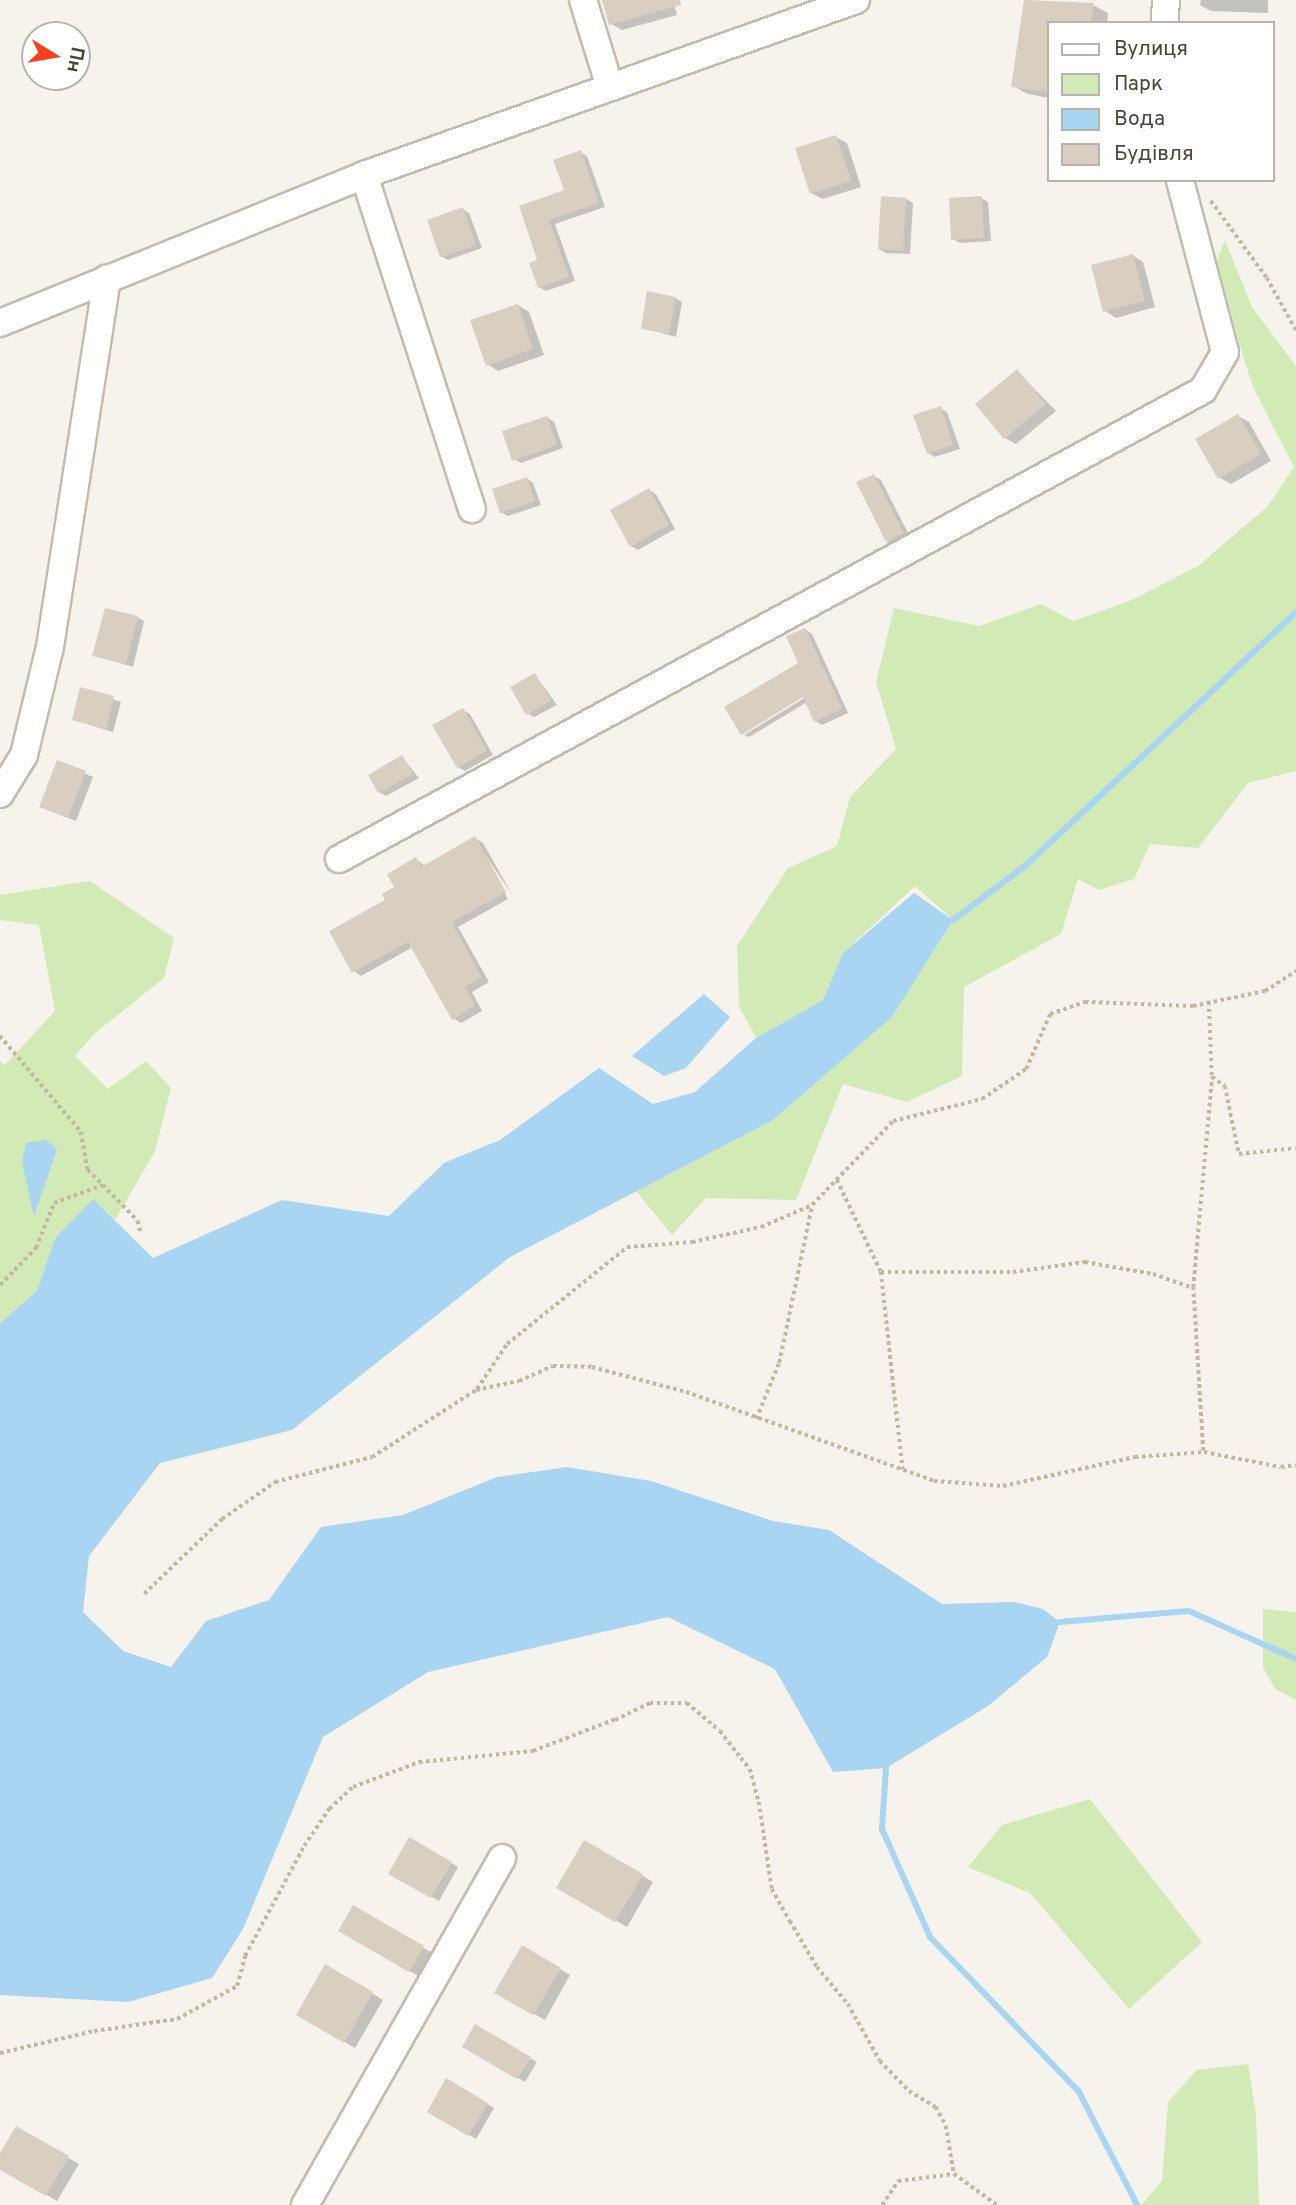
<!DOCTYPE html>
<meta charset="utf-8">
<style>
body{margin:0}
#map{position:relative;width:1296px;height:2205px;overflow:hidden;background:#f6f3ec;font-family:Overpass,sans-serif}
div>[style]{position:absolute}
.green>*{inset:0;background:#d2eab5}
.water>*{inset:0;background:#a9d4f2}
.shadow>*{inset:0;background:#0003}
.stream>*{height:6px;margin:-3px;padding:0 3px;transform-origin:3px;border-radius:3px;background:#a9d4f2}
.building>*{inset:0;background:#d8cfc1}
.path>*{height:3.5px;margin-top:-1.75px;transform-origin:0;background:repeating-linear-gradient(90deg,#c4b79f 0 3.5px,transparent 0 7px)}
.roads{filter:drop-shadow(2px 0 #c2bbae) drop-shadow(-2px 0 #c2bbae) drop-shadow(0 2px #c2bbae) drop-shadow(0 -2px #c2bbae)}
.street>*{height:26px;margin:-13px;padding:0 13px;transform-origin:13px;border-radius:13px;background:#fff}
span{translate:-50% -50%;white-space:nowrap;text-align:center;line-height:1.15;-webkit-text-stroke:5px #fff;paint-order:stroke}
.legend{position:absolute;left:1047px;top:21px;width:228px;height:161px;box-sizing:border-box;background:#fff;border:2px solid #b7b4b0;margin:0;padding:9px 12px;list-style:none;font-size:21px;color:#4b4439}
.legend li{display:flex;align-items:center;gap:14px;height:35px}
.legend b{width:35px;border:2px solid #b7b4b0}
.north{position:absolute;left:21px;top:21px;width:70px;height:70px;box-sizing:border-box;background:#fff;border:2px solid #b7b4b0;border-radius:50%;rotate:101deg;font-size:19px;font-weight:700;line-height:28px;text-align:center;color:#4b4439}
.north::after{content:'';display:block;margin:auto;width:24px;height:32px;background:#fc3f1d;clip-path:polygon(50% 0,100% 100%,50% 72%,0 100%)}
</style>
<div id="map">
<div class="green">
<div style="clip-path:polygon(1225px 240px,1252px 307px,1296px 366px,1296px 771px,1248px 783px,1198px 848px,1150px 844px,1134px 879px,1099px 890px,1078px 879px,1061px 934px,964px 987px,962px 1076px,907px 1102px,843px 1084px,796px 1200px,706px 1198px,672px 1235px,636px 1191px,773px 1120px,892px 1017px,953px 920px,915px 886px,843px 953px,823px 1000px,756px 1038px,739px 1006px,737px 946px,788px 868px,837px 846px,850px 797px,896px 749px,876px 682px,894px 608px,979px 626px,1041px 604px,1073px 621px,1132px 600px,1198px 566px,1268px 506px,1294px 467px,1253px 387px,1242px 353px,1217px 261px)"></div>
<div style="clip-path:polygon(90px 881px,174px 938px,164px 978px,94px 1034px,75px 1056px,108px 1089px,146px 1061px,171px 1088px,155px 1151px,115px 1220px,93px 1199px,55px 1238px,37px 1291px,0 1323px,0 1061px,5px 1065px,55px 1011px,39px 925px,0 920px,0 895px)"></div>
<div style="clip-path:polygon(1263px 1609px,1296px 1612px,1296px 1700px,1275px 1689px,1263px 1667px)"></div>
<div style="clip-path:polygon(1090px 1799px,1202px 1942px,1129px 2009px,1030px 1893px,968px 1867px,1002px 1825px)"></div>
<div style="clip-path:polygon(1248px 2064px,1256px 2114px,1259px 2205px,1141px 2205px,1162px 2181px,1168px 2102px,1197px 2070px)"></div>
</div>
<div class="water">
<div style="clip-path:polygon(914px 893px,953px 920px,892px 1017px,773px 1120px,510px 1257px,292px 1430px,160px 1463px,89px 1556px,83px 1612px,123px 1651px,171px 1667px,206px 1621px,269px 1600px,321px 1527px,403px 1515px,497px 1477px,567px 1467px,651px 1481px,773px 1521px,829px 1530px,942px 1604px,1015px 1602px,1043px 1609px,1060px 1622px,1047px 1657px,988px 1706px,886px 1768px,833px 1772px,775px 1669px,668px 1617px,428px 1672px,323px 1737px,243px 1929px,212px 1978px,128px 2002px,0 1995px,0 1323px,37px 1291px,55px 1238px,93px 1199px,153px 1258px,282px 1200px,389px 1216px,444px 1163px,500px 1140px,599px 1068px,653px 1104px,695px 1092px,756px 1038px,823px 1000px,843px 953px)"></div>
<div style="clip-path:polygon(704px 994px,730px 1017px,686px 1068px,664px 1076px,632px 1056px)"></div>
<div style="clip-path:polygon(46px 1140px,57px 1149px,34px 1216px,22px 1162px,26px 1143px)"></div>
</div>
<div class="shadow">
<div style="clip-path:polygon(604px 0,673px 0,677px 15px,622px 30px,611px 24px)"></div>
<div style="clip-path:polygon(1026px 0,1093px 5px,1108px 13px,1107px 23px,1049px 23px,1049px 98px,1028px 94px,1013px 86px)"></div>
<div style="clip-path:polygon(1201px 0,1268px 0,1268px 13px,1211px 11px,1200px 5px)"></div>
<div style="clip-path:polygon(836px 137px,847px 143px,861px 187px,823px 199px,811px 193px)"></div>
<div style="clip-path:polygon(580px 152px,587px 156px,605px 207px,555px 224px,575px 281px,546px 291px,539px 287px,539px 261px,521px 207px,566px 191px)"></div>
<div style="clip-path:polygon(981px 198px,988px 202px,991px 241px,960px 243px,953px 239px)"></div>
<div style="clip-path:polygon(906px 199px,913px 203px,910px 254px,886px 253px,879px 249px)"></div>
<div style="clip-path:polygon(462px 209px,469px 213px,482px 248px,448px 260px,441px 256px)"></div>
<div style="clip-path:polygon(1132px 255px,1143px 262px,1155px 307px,1116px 318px,1105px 311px)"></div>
<div style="clip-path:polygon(675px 298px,682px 302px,676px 337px,643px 328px)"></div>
<div style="clip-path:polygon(518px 305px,529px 312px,544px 355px,498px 371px,487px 364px)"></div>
<div style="clip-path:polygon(1017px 371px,1056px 411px,1016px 444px,1005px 438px)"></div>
<div style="clip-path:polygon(940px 408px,947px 412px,960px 449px,935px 457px,928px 453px)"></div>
<div style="clip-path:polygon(1238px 416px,1249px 422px,1271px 461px,1231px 484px,1220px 478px)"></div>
<div style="clip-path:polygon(547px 417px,554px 422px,563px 448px,521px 463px,514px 459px)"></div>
<div style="clip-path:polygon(874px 476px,881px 480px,910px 537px,894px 545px,887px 541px)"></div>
<div style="clip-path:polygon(526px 478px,533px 483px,541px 505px,508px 516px,501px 512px)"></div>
<div style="clip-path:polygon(649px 490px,656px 494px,675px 529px,638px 550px,631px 546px)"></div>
<div style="clip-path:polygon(137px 617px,144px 621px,133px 667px,94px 655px)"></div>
<div style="clip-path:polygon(805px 629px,812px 634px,848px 713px,822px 725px,815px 721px,807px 702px,749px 737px,744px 735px,811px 694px,809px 691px,743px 734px,726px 708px,800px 663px,788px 637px)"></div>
<div style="clip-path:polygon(535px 675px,557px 705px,534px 717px,527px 713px)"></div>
<div style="clip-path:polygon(82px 689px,121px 702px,113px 732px,74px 720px)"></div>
<div style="clip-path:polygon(463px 710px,470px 714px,493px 755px,465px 771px,458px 767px)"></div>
<div style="clip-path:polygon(402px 757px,419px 778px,386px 796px,379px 792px)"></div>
<div style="clip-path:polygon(58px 762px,93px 777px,76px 821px,48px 810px)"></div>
<div style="clip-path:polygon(475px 838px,483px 843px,513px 896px,477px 843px,508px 899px,458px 927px,489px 982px,472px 992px,482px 1011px,461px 1023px,453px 1018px,413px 947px,361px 976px,354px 971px,387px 900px,416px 859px,425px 866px)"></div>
<div style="clip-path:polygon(410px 1840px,458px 1867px,439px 1901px,391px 1873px)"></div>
<div style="clip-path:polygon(585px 1842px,653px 1882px,627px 1927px,559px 1887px)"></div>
<div style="clip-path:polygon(354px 1908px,434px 1954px,420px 1977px,341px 1930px)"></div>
<div style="clip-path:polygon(522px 1947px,570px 1975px,545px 2020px,496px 1992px)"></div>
<div style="clip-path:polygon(326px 1966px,383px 2000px,355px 2048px,298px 2014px)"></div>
<div style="clip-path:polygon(475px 2027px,537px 2062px,525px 2082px,464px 2046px)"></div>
<div style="clip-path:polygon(447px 2081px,494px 2108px,476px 2139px,429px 2112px)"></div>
<div style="clip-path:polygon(16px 2128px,79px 2164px,57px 2201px,0 2168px,0 2156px)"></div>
</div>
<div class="stream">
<div style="left:953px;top:920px;width:90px;rotate:-36.9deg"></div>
<div style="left:1025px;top:866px;width:371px;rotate:-43.1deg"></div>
<div style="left:1060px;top:1622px;width:129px;rotate:-4.9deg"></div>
<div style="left:1189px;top:1611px;width:117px;rotate:24.2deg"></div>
<div style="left:886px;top:1768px;width:61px;rotate:93.8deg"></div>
<div style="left:882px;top:1829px;width:118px;rotate:66deg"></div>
<div style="left:930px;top:1937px;width:215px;rotate:46.1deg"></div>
<div style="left:1079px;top:2092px;width:127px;rotate:62.8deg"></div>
</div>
<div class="building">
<div style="clip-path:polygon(602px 0,680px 0,681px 5px,609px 25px)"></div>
<div style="clip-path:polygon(1024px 0,1094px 3px,1091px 23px,1049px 23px,1049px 92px,1011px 87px)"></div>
<div style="clip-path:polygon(836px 135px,851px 181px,810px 194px,795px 148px)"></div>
<div style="clip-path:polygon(581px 150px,599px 203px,549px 220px,569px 277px,538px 288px,529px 263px,537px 260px,519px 206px,564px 190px,553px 160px)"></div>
<div style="clip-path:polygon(881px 196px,906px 198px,903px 251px,878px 249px)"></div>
<div style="clip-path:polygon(982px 196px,984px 238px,951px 240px,949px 198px)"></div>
<div style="clip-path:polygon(463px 207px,476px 245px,440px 257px,427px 220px)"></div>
<div style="clip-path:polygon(1133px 254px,1145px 301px,1103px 312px,1091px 265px)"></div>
<div style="clip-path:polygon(647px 291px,676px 297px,669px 334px,641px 329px)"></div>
<div style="clip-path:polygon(518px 304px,533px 349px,486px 366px,470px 320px)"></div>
<div style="clip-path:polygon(1017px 369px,1046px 404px,1004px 439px,975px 404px)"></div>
<div style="clip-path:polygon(941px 406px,953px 445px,927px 454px,913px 415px)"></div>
<div style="clip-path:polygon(1238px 414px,1261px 454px,1218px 479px,1195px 439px)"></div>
<div style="clip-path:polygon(547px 416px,557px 445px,512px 461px,502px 431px)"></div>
<div style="clip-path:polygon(874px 474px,904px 533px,886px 542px,856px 482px)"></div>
<div style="clip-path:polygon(527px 477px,535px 501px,500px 513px,492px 489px)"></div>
<div style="clip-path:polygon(649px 488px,669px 525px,630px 547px,610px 510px)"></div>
<div style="clip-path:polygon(105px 608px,138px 616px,126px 664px,92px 656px)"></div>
<div style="clip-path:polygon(805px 628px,842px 709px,814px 722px,803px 697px,741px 735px,724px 707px,798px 663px,786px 636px)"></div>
<div style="clip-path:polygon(535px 673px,551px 701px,526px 715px,510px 687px)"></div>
<div style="clip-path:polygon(80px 687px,114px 696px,106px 729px,72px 720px)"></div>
<div style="clip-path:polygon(463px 708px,487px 751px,457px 768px,432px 725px)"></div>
<div style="clip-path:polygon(402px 755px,413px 774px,378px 793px,368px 775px)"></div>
<div style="clip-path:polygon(57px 760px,86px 771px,68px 818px,39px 807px)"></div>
<div style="clip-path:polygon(475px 836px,506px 892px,452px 922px,482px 978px,465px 987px,475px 1006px,452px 1020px,408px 942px,352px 973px,329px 931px,385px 900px,382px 894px,394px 887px,387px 874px,416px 857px,421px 867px)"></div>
<div style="clip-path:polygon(409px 1837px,452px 1862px,431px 1898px,388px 1874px)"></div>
<div style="clip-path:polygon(584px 1840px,643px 1874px,615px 1922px,556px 1888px)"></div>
<div style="clip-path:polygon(353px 1905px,424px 1946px,409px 1972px,338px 1931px)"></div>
<div style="clip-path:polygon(522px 1945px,561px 1968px,533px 2015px,494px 1993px)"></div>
<div style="clip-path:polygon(325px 1964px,373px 1992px,344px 2043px,296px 2015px)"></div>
<div style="clip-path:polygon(475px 2024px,531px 2057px,517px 2079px,462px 2047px)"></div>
<div style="clip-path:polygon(446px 2078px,488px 2103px,468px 2136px,427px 2112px)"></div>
<div style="clip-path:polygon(16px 2126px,69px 2156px,46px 2196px,0 2170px,0 2153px)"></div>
</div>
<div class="path">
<div style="left:1211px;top:201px;width:95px;rotate:54deg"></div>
<div style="left:1267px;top:278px;width:60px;rotate:60.9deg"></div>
<div style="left:1209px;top:1002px;width:75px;rotate:87.7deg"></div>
<div style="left:1212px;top:1077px;width:16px;rotate:35deg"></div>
<div style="left:1225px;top:1086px;width:69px;rotate:78.4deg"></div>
<div style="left:1239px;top:1154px;width:57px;rotate:-6deg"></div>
<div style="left:0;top:1036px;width:126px;rotate:49.8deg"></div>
<div style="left:81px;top:1132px;width:39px;rotate:80deg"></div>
<div style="left:88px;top:1170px;width:21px;rotate:45deg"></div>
<div style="left:837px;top:1180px;width:102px;rotate:64.4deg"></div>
<div style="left:881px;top:1272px;width:132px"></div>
<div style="left:1013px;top:1272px;width:73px;rotate:-7.9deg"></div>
<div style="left:1085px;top:1262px;width:69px;rotate:10deg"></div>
<div style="left:1153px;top:1274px;width:42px;rotate:19.3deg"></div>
<div style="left:881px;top:1272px;width:199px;rotate:83.7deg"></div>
<div style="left:0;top:1285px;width:52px;rotate:-45.8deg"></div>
<div style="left:36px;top:1248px;width:48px;rotate:-68.2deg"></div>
<div style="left:54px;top:1203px;width:52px;rotate:-20.2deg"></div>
<div style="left:103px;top:1185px;width:50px;rotate:45.8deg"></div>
<div style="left:138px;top:1221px;width:14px;rotate:78deg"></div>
<div style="left:477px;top:1389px;width:54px;rotate:-56.3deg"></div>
<div style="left:507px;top:1344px;width:154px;rotate:-38.9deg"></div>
<div style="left:627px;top:1247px;width:65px;rotate:-4.4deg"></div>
<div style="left:692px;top:1242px;width:71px;rotate:-12.3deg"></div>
<div style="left:761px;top:1227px;width:56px;rotate:-23.3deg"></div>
<div style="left:812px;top:1205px;width:117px;rotate:-46deg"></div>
<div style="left:893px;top:1121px;width:92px;rotate:-13.9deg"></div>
<div style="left:982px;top:1099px;width:53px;rotate:-34.3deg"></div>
<div style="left:1026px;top:1069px;width:60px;rotate:-66.4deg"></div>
<div style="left:1050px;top:1014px;width:37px;rotate:-19deg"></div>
<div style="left:1085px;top:1002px;width:108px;rotate:2.1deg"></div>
<div style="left:1193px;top:1006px;width:74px;rotate:-11.8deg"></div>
<div style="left:1265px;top:991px;width:37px;rotate:-33deg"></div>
<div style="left:756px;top:1419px;width:61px;rotate:-67.7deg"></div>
<div style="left:779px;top:1363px;width:161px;rotate:-78.2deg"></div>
<div style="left:1203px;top:1451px;width:163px;rotate:-93.5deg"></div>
<div style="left:1193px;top:1288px;width:212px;rotate:-84.9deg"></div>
<div style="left:144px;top:1594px;width:108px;rotate:-43.9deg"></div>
<div style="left:222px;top:1519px;width:65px;rotate:-34.9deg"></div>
<div style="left:275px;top:1482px;width:100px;rotate:-14.5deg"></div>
<div style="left:372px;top:1457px;width:124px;rotate:-32.8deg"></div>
<div style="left:476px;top:1390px;width:44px;rotate:-11.8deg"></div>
<div style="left:519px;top:1381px;width:37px;rotate:-24deg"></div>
<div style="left:553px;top:1366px;width:39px;rotate:1deg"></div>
<div style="left:592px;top:1367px;width:97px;rotate:14.9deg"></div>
<div style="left:686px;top:1392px;width:263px;rotate:19.7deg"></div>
<div style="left:934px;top:1481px;width:69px;rotate:4.1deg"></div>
<div style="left:1003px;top:1486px;width:135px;rotate:-12.4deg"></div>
<div style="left:1135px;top:1457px;width:69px;rotate:-4.1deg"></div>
<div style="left:1204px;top:1452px;width:78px;rotate:11deg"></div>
<div style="left:1281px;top:1467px;width:15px;rotate:-8deg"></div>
<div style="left:615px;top:1720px;width:39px;rotate:-26deg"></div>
<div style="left:650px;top:1703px;width:37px"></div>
<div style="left:687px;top:1703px;width:43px;rotate:40.3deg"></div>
<div style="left:720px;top:1731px;width:34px;rotate:52deg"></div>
<div style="left:741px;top:1758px;width:14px;rotate:51deg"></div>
<div style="left:750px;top:1769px;width:34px;rotate:75deg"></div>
<div style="left:759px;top:1802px;width:88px;rotate:81.5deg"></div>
<div style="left:772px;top:1889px;width:37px;rotate:61deg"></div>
<div style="left:790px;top:1921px;width:53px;rotate:59.6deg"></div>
<div style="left:817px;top:1967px;width:48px;rotate:50deg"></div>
<div style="left:848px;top:2004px;width:65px;rotate:60.7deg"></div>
<div style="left:880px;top:2061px;width:42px;rotate:46deg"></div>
<div style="left:909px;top:2091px;width:31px;rotate:31deg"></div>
<div style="left:936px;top:2107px;width:21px;rotate:62deg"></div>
<div style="left:946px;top:2126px;width:49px;rotate:80.5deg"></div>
<div style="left:954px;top:2174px;width:53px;rotate:35.8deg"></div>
<div style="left:0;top:2053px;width:97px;rotate:-13.2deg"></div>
<div style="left:94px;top:2031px;width:84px;rotate:-8.2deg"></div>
<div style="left:177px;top:2019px;width:68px;rotate:-28.8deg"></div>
<div style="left:237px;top:1986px;width:31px;rotate:-75deg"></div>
<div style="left:245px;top:1956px;width:125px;rotate:-61.8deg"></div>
<div style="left:304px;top:1846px;width:45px;rotate:-56deg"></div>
<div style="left:329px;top:1809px;width:33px;rotate:-43deg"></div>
<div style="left:353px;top:1787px;width:71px;rotate:-20.7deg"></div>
<div style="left:419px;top:1762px;width:115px;rotate:-5.5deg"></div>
<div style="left:533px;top:1751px;width:89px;rotate:-21.1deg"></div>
<div style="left:882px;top:2205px;width:29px;rotate:-56deg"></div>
<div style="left:898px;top:2181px;width:56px;rotate:-7.1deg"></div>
</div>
<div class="roads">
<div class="street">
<div style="left:583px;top:0;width:91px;rotate:72.8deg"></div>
<div style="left:1165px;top:23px;width:23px;rotate:-88deg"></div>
<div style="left:364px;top:175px;width:351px;rotate:72.1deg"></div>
<div style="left:0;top:323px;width:393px;rotate:-22.1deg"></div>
<div style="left:364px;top:175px;width:522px;rotate:-19.58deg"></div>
<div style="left:0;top:794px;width:46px;rotate:-58.4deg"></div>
<div style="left:24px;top:755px;width:111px;rotate:-76.5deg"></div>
<div style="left:50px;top:647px;width:373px;rotate:-81.2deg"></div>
<div style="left:339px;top:859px;width:983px;rotate:-28.49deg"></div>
<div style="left:1203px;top:390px;width:44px;rotate:-59.9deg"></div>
<div style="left:1225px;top:352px;width:178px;rotate:-104.7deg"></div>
<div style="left:305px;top:2205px;width:399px;rotate:-60.4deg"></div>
</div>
</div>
<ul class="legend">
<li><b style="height:9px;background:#fff"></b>Вулиця</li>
<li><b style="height:19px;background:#d2eab5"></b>Парк</li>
<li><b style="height:19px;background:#a9d4f2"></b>Вода</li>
<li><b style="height:19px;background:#d8cfc1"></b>Будівля</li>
</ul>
<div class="north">Пн</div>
</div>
